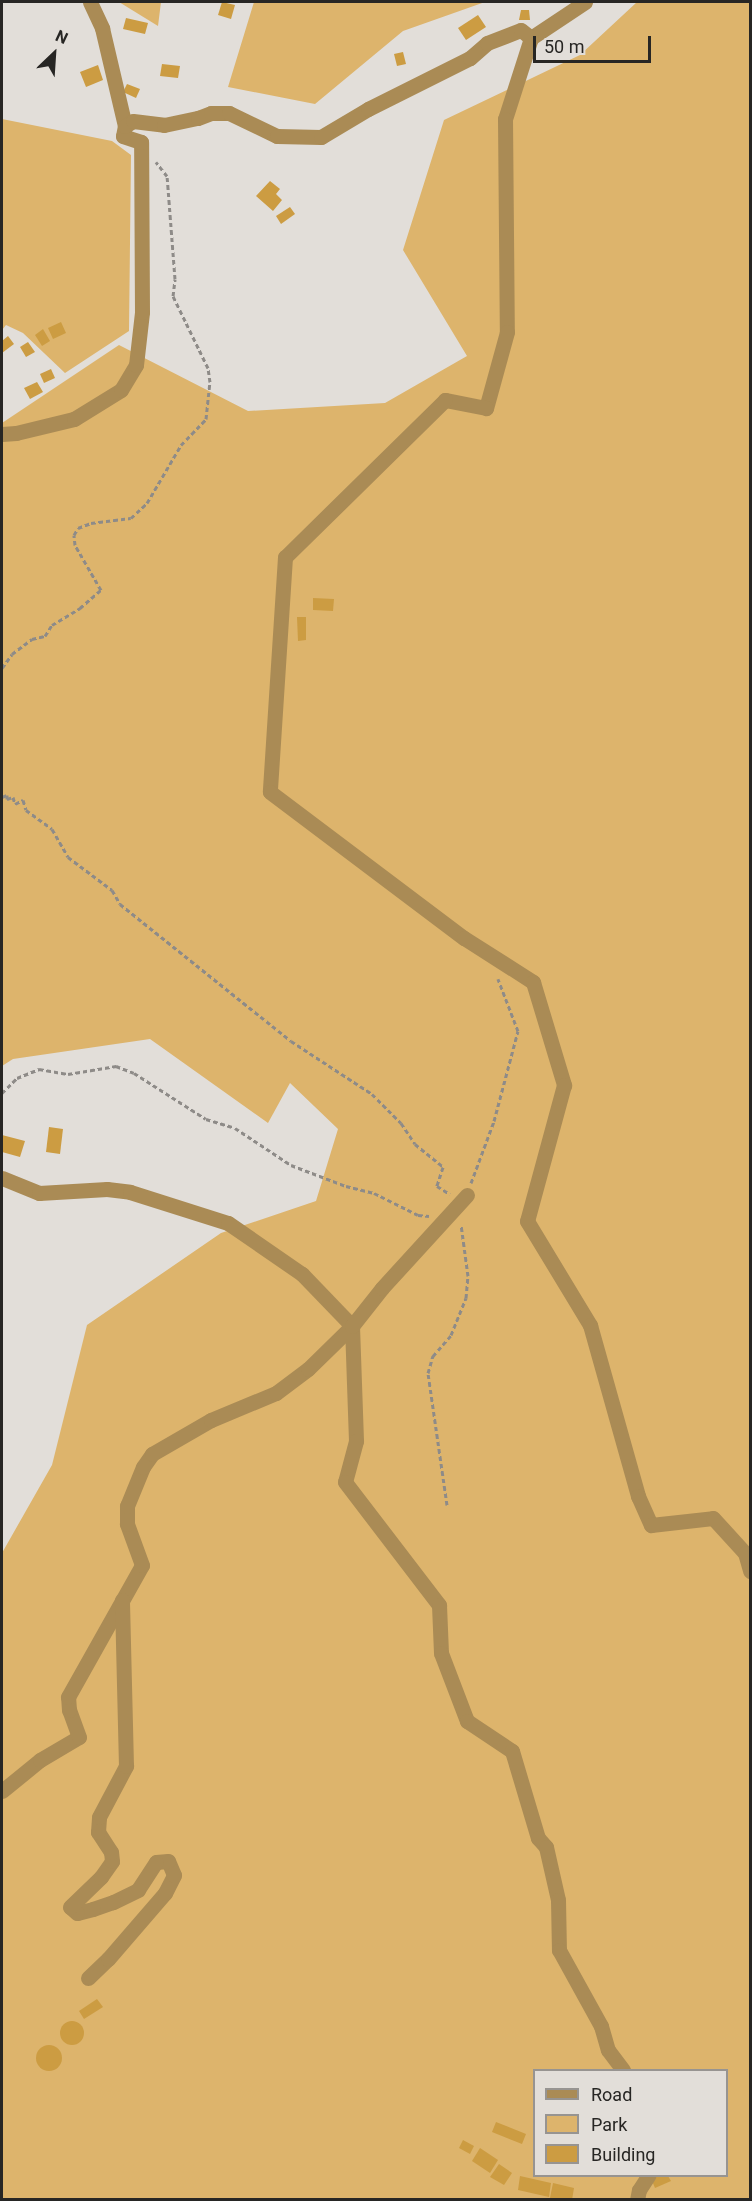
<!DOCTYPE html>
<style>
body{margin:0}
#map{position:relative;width:752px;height:2201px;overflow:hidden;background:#e2ded9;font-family:Roboto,sans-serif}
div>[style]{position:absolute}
.green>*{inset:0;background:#ddb46c}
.building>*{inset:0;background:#cc9c42}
.round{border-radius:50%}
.path>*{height:3px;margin-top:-1.5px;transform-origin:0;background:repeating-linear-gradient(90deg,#8e8b88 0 4.5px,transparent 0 7.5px)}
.minor>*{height:15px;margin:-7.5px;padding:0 7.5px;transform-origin:7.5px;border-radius:7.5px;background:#aa8b55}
span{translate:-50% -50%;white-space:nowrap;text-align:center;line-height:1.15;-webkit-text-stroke:5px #e2ded9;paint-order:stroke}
.frame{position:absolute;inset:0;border:3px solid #272624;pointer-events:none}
.legend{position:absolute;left:533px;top:2069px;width:195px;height:108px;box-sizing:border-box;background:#e2ded9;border:2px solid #979491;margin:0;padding:8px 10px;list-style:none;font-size:18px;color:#272624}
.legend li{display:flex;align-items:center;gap:12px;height:30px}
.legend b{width:30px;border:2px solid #979491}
.north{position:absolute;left:24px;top:24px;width:60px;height:60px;-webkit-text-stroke:4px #e2ded9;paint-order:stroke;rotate:25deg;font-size:16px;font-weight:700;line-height:24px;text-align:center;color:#272624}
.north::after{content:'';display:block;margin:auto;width:21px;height:27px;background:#272624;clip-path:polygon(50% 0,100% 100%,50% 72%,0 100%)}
.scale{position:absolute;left:533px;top:36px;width:118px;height:27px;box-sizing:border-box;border:3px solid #272624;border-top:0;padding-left:8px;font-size:18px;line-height:21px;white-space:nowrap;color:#272624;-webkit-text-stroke:4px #e2ded9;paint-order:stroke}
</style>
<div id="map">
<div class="green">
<div style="clip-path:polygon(119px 2px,161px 2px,158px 26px)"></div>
<div style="clip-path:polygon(254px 2px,485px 2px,403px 31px,315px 104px,228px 87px)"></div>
<div style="clip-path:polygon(evenodd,637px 2px,750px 2px,750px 2199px,2px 2199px,2px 1553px,52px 1465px,87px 1325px,221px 1233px,316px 1201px,338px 1129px,290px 1083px,268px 1123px,150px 1039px,13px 1059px,2px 1066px,2px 423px,119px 345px,248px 411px,385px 403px,467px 356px,403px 250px,444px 120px,580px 55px,637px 2px,534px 2070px,726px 2070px,726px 2176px,534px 2176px,534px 2070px)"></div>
<div style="clip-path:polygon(2px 119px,112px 141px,131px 155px,129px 331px,65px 373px,23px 333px,6px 325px,2px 330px)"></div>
</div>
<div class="building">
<div style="clip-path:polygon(222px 2px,235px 5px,231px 19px,218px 15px)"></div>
<div style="clip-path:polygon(521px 10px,529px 10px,530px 20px,519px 20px)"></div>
<div style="clip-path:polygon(478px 15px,486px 27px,466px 40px,458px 28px)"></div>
<div style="clip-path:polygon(126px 18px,148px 23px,145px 34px,123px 29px)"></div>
<div style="clip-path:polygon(403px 52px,406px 64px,397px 66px,394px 54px)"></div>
<div style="clip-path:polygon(162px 64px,180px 66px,178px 78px,160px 76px)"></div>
<div style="clip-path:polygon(98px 65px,103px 80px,86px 87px,80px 72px)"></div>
<div style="clip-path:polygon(127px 84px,140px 89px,136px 98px,123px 92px)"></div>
<div style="clip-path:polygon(270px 181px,280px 189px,276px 194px,282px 200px,273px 211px,256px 196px)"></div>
<div style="clip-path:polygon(290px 207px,295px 214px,281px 224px,276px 216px)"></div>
<div style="clip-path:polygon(61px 322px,66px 333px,53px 339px,48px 328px)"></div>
<div style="clip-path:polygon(43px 329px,50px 341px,42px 346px,35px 335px)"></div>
<div style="clip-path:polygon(8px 336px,14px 344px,2px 353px,2px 341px)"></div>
<div style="clip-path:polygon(28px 342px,35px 352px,26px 357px,20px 347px)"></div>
<div style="clip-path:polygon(51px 369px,55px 378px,44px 383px,40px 374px)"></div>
<div style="clip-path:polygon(37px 382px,43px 392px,30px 399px,24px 388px)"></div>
<div style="clip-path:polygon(313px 598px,334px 599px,333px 611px,313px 610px)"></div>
<div style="clip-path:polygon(297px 617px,306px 617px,306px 640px,298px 641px)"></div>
<div style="clip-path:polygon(49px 1127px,63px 1129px,60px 1154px,46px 1152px)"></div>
<div style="clip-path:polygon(2px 1135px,25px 1141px,20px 1157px,2px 1152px)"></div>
<div style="clip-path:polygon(97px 1999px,103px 2007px,84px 2019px,79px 2011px)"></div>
<div class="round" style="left:60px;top:2021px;width:24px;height:24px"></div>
<div class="round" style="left:36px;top:2045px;width:26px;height:26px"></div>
<div style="clip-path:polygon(496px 2122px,526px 2134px,522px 2144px,492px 2132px)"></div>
<div style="clip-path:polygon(463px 2140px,474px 2146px,470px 2154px,459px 2148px)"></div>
<div style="clip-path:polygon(480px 2148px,498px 2160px,490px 2173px,472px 2161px)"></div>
<div style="clip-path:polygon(499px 2164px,512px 2173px,504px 2185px,490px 2177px)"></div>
<div style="clip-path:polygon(520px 2176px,551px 2183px,549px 2197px,518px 2190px)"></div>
<div style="clip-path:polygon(650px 2176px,668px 2176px,671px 2181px,655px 2188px)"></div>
<div style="clip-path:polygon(553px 2183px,574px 2188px,572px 2200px,550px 2198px)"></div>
</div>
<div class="path">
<div style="left:2px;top:668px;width:17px;rotate:-54deg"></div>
<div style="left:12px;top:654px;width:25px;rotate:-37deg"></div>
<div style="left:32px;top:639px;width:13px;rotate:-13deg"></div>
<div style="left:45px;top:636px;width:13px;rotate:-58deg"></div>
<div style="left:52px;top:625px;width:33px;rotate:-31deg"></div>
<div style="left:80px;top:608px;width:28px;rotate:-41deg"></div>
<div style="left:101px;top:590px;width:52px;rotate:-120deg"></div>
<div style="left:75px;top:545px;width:10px;rotate:-96deg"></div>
<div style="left:74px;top:535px;width:8px;rotate:-60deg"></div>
<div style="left:78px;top:528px;width:14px;rotate:-21deg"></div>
<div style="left:91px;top:523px;width:40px;rotate:-7.1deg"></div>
<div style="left:131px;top:518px;width:22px;rotate:-43deg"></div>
<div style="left:147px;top:503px;width:67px;rotate:-59.6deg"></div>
<div style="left:181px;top:445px;width:36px;rotate:-46deg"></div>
<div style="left:206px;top:419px;width:37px;rotate:-84deg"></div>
<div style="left:210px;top:382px;width:14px;rotate:-98deg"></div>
<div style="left:208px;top:368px;width:80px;rotate:-115.9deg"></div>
<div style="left:173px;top:296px;width:17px;rotate:-83deg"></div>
<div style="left:175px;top:279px;width:103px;rotate:-94.4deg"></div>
<div style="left:167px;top:176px;width:18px;rotate:-128deg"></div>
<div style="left:2px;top:797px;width:5px;rotate:-22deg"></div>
<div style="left:7px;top:795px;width:4px;rotate:90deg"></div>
<div style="left:7px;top:799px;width:6px;rotate:-18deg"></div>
<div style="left:13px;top:797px;width:7px;rotate:74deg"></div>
<div style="left:15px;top:804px;width:9px;rotate:-27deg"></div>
<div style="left:23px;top:800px;width:10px;rotate:73deg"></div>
<div style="left:26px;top:810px;width:32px;rotate:36deg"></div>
<div style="left:52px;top:829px;width:32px;rotate:60deg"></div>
<div style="left:68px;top:857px;width:55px;rotate:36.9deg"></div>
<div style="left:112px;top:890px;width:16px;rotate:60deg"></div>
<div style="left:120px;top:904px;width:219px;rotate:38.7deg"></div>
<div style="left:291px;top:1041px;width:97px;rotate:33.2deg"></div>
<div style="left:372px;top:1094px;width:41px;rotate:45deg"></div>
<div style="left:401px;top:1123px;width:25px;rotate:56deg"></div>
<div style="left:415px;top:1144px;width:36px;rotate:39deg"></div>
<div style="left:443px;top:1167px;width:20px;rotate:108deg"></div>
<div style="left:437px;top:1186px;width:15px;rotate:32deg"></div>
<div style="left:2px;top:1093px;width:21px;rotate:-45deg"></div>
<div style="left:17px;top:1078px;width:24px;rotate:-22deg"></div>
<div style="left:39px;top:1069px;width:29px;rotate:10deg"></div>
<div style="left:68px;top:1074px;width:49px;rotate:-9.5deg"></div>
<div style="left:116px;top:1066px;width:19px;rotate:21deg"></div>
<div style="left:134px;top:1073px;width:85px;rotate:32.6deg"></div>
<div style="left:206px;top:1119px;width:30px;rotate:17deg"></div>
<div style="left:235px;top:1128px;width:67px;rotate:33.5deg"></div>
<div style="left:291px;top:1165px;width:59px;rotate:20.9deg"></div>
<div style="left:346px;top:1186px;width:29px;rotate:14deg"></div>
<div style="left:374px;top:1193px;width:49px;rotate:26.6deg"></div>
<div style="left:418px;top:1215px;width:11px;rotate:5deg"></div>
<div style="left:471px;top:1183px;width:66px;rotate:-69.6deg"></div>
<div style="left:494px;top:1121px;width:93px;rotate:-75.1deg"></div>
<div style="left:518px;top:1031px;width:56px;rotate:-111deg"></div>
<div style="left:447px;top:1505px;width:133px;rotate:-98.2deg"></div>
<div style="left:428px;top:1373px;width:18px;rotate:-74deg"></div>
<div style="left:433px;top:1356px;width:28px;rotate:-49deg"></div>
<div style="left:451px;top:1335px;width:40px;rotate:-68deg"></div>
<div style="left:466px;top:1298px;width:22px;rotate:-85deg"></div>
<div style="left:468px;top:1276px;width:52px;rotate:-97.7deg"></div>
</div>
<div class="minor">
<div style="left:90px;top:2px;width:29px;rotate:65deg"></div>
<div style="left:102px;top:28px;width:101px;rotate:76.8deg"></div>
<div style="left:585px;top:2px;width:65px;rotate:146.3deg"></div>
<div style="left:531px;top:38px;width:85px;rotate:107.8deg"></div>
<div style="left:505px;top:119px;width:213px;rotate:89.5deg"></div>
<div style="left:507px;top:332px;width:79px;rotate:105.4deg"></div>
<div style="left:486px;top:408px;width:42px;rotate:-169deg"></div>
<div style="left:445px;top:400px;width:224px;rotate:135.5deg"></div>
<div style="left:285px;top:557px;width:235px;rotate:93.7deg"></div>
<div style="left:270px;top:792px;width:243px;rotate:37deg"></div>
<div style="left:464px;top:938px;width:82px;rotate:32.5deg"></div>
<div style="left:533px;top:982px;width:108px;rotate:73.2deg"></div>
<div style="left:564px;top:1085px;width:141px;rotate:105.2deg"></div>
<div style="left:527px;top:1221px;width:122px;rotate:58.8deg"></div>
<div style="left:590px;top:1325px;width:178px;rotate:74.3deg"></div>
<div style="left:638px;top:1496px;width:32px;rotate:66deg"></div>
<div style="left:651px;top:1525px;width:62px;rotate:-6.4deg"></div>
<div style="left:713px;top:1518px;width:47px;rotate:47.6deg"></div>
<div style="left:745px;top:1553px;width:19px;rotate:74deg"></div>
<div style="left:2px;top:434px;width:14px;rotate:-4deg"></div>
<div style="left:16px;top:433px;width:60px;rotate:-13.6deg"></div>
<div style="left:74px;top:419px;width:55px;rotate:-31.7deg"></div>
<div style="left:121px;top:390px;width:29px;rotate:-59deg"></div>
<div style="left:136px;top:365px;width:53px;rotate:-83.5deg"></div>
<div style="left:142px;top:312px;width:170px;rotate:-90.3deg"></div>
<div style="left:141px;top:142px;width:19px;rotate:-162deg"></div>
<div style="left:123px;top:136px;width:10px;rotate:-79deg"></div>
<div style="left:125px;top:126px;width:9px;rotate:-32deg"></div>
<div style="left:133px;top:121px;width:31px;rotate:7deg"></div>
<div style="left:164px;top:125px;width:35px;rotate:-12deg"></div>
<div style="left:198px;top:118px;width:14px;rotate:-21deg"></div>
<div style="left:211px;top:113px;width:18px"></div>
<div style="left:229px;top:113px;width:53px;rotate:25.6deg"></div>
<div style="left:277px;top:136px;width:44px;rotate:1.3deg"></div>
<div style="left:321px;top:137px;width:55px;rotate:-30.8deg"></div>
<div style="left:368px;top:109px;width:114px;rotate:-26.6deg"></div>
<div style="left:470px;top:58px;width:23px;rotate:-41deg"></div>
<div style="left:487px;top:43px;width:36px;rotate:-21deg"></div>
<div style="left:521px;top:30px;width:13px;rotate:39deg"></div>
<div style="left:2px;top:1178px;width:40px;rotate:22deg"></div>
<div style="left:39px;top:1193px;width:68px;rotate:-3.4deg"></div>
<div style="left:107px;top:1189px;width:23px;rotate:7deg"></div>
<div style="left:130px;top:1192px;width:103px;rotate:17.6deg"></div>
<div style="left:228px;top:1223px;width:90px;rotate:34.6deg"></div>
<div style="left:302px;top:1274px;width:72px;rotate:46.1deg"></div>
<div style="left:352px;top:1326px;width:115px;rotate:88deg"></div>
<div style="left:356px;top:1441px;width:42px;rotate:105deg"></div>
<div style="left:345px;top:1482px;width:155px;rotate:52.6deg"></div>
<div style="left:439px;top:1605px;width:48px;rotate:87.6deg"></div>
<div style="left:441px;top:1653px;width:73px;rotate:69.1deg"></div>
<div style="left:467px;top:1721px;width:54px;rotate:33.7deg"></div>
<div style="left:512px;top:1751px;width:91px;rotate:73.4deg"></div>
<div style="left:538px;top:1838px;width:12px;rotate:48deg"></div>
<div style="left:546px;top:1847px;width:54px;rotate:77.2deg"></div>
<div style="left:558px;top:1900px;width:50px;rotate:88.9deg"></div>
<div style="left:559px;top:1950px;width:87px;rotate:61.1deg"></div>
<div style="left:601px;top:2026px;width:25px;rotate:74deg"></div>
<div style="left:608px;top:2050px;width:25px;rotate:53deg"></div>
<div style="left:2px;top:1791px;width:49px;rotate:-39.2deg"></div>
<div style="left:40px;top:1760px;width:45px;rotate:-30.5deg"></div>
<div style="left:79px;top:1737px;width:29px;rotate:-110deg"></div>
<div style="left:69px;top:1710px;width:13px;rotate:-94deg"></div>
<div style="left:68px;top:1697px;width:151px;rotate:-60.7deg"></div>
<div style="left:142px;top:1565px;width:44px;rotate:-110.1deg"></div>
<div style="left:127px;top:1524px;width:18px;rotate:-90deg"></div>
<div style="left:127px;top:1506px;width:42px;rotate:-67.7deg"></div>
<div style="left:143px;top:1467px;width:16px;rotate:-55deg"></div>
<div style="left:152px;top:1454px;width:68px;rotate:-30deg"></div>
<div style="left:211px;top:1420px;width:70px;rotate:-22.6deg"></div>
<div style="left:276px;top:1393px;width:40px;rotate:-37deg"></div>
<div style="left:308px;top:1369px;width:62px;rotate:-44.3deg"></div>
<div style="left:352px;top:1326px;width:48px;rotate:-51.7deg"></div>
<div style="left:382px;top:1288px;width:126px;rotate:-47.6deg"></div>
<div style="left:88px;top:1978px;width:28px;rotate:-44deg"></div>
<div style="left:108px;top:1959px;width:87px;rotate:-49.2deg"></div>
<div style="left:165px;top:1893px;width:20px;rotate:-63deg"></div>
<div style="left:174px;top:1875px;width:15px;rotate:-113deg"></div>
<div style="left:168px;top:1861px;width:12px;rotate:175deg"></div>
<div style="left:156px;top:1862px;width:33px;rotate:123deg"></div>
<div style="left:138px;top:1890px;width:28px;rotate:154deg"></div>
<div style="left:113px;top:1902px;width:21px;rotate:161deg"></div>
<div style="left:93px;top:1909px;width:16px;rotate:166deg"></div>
<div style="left:77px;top:1913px;width:9px;rotate:-139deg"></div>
<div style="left:70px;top:1907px;width:43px;rotate:-44.1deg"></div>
<div style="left:101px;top:1877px;width:19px;rotate:-55deg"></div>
<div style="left:112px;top:1861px;width:9px;rotate:-96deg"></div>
<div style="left:111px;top:1852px;width:24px;rotate:-123deg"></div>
<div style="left:98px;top:1832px;width:15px;rotate:-86deg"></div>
<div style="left:99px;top:1817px;width:58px;rotate:-62.1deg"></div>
<div style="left:126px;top:1766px;width:166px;rotate:-91.4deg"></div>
<div style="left:637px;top:2200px;width:10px;rotate:-79deg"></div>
<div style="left:639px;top:2190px;width:17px;rotate:-57deg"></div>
</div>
<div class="frame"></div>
<ul class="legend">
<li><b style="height:8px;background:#aa8b55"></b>Road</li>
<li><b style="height:16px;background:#ddb46c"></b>Park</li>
<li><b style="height:16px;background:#cc9c42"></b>Building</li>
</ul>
<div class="north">N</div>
<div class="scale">50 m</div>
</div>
